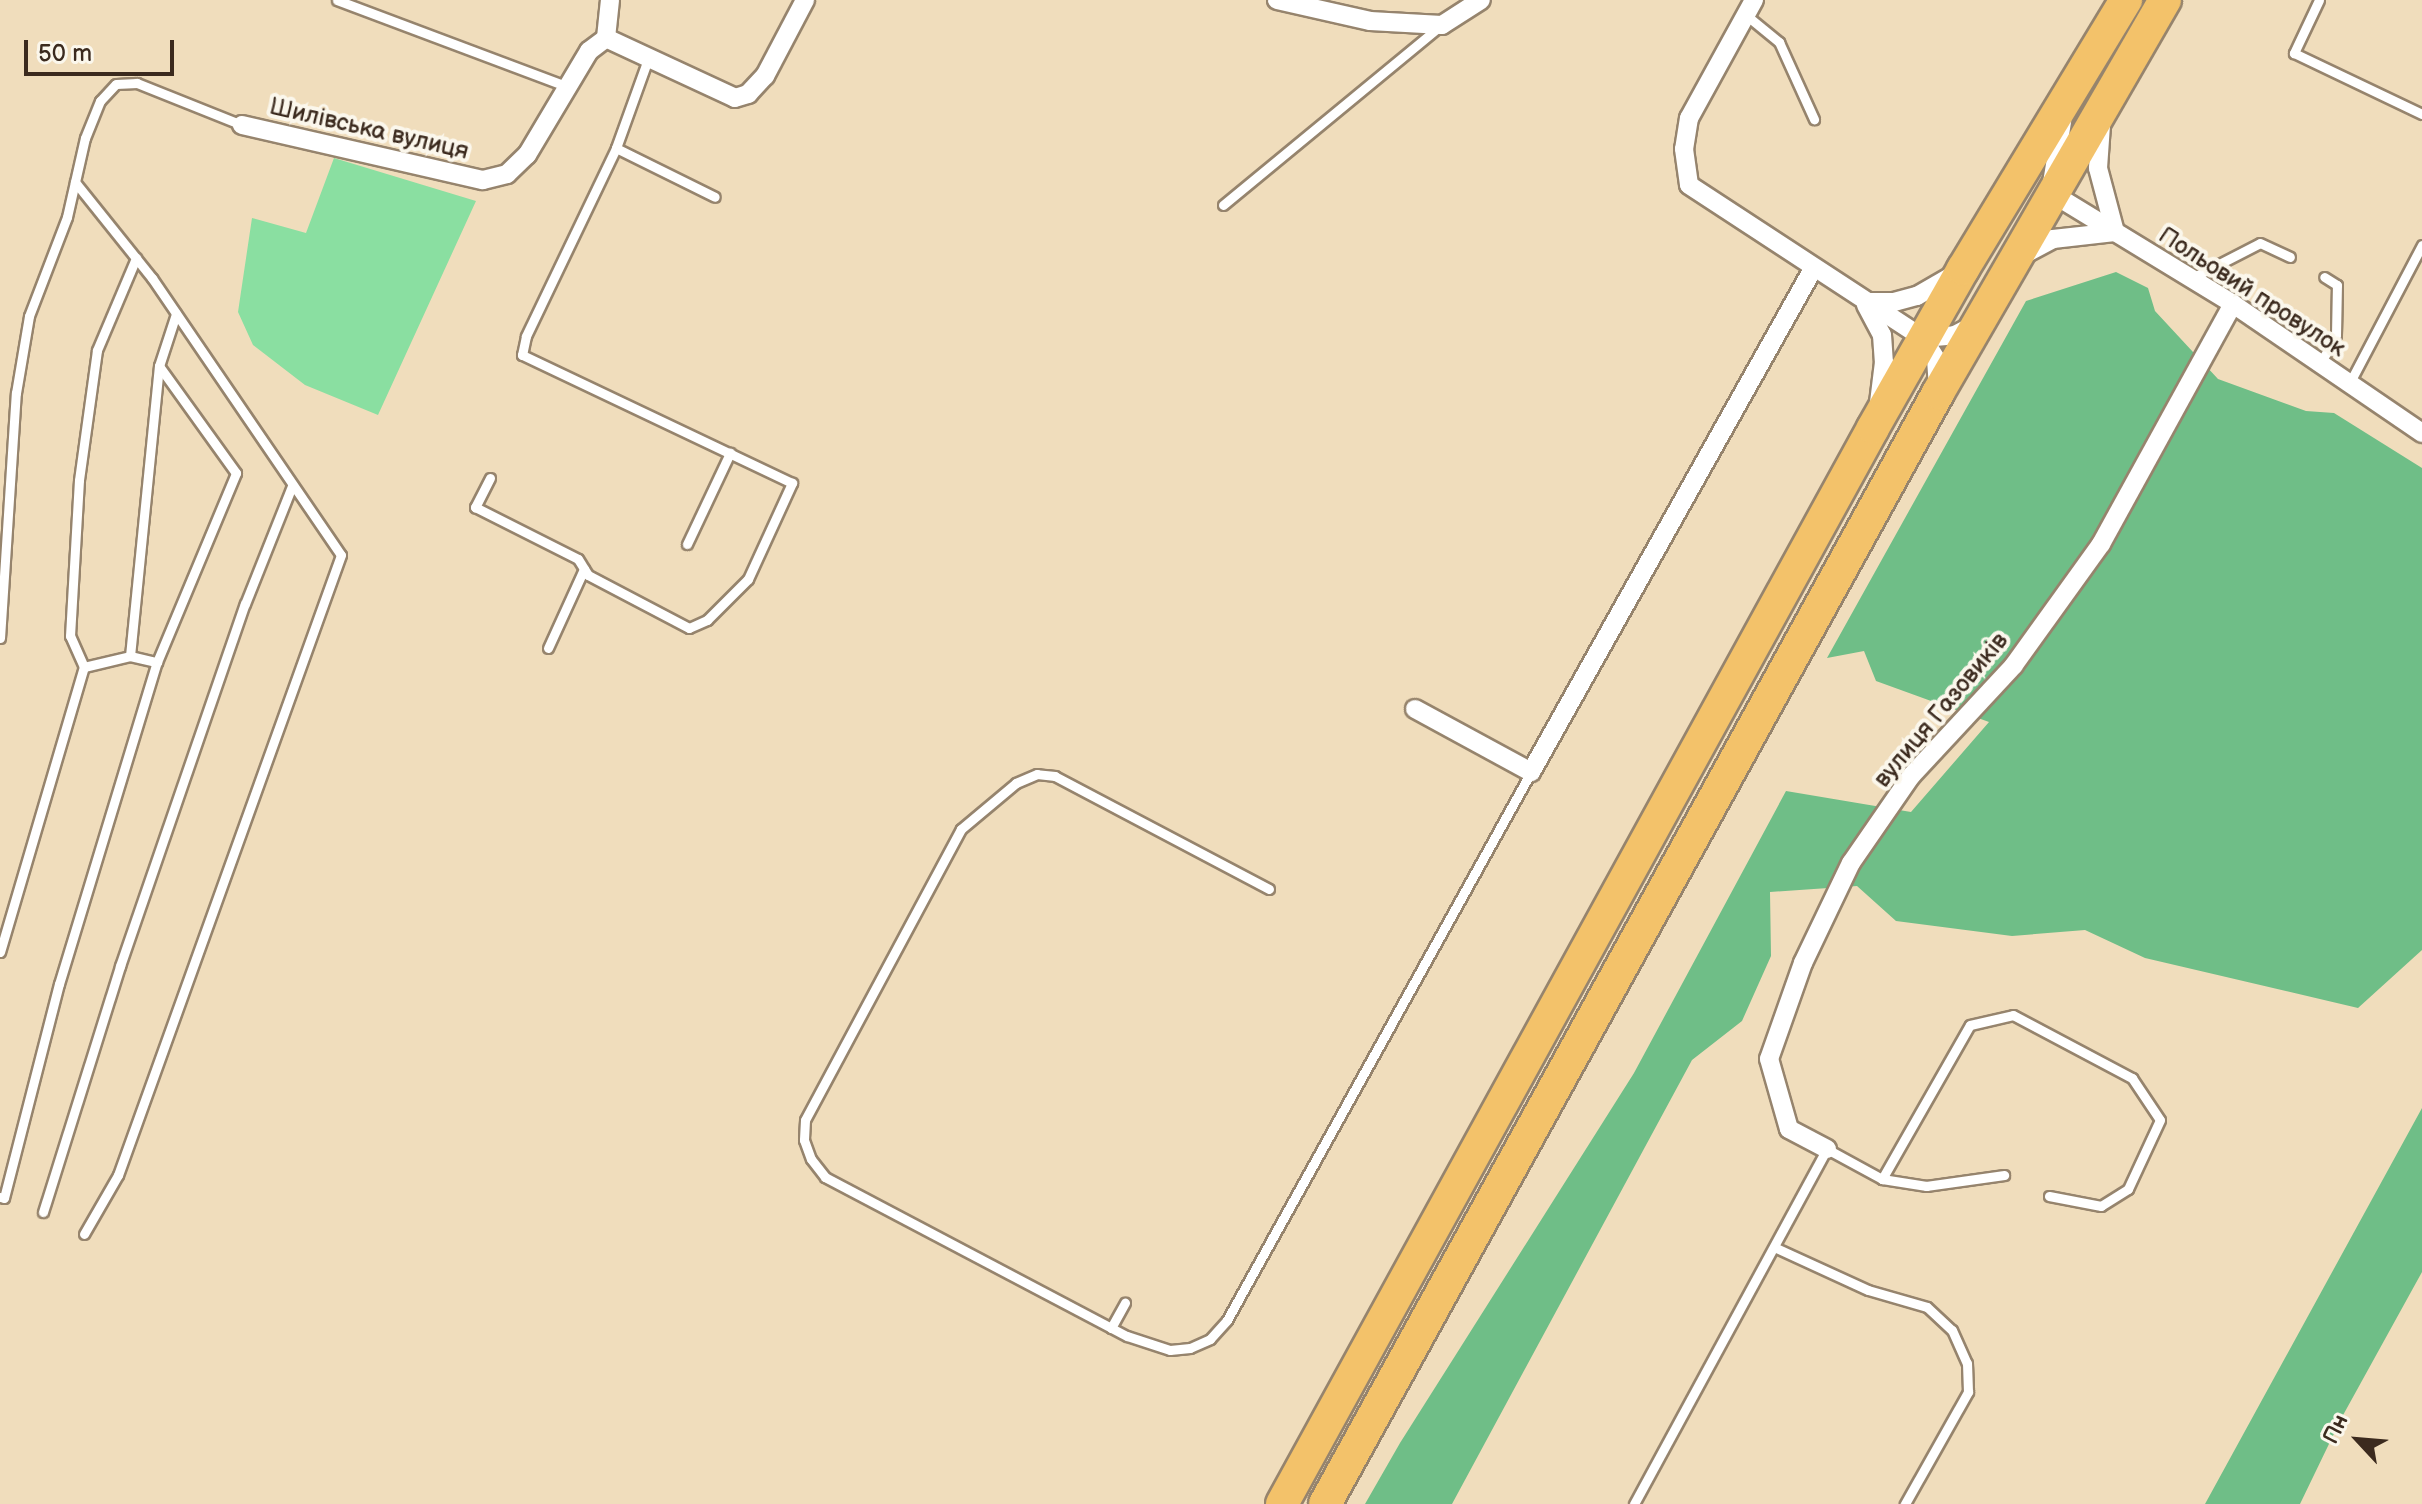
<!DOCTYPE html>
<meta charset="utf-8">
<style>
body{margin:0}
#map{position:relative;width:2422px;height:1504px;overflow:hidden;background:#f0ddbc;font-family:"Balsamiq Sans",sans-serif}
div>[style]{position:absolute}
.green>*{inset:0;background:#8adfa1}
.forest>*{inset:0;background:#6fbe87}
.roads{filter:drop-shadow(2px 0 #96846d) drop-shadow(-2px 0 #96846d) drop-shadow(0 2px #96846d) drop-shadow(0 -2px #96846d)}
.service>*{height:9px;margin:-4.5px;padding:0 4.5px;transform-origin:4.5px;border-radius:4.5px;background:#fff}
.minor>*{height:18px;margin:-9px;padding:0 9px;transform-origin:9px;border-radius:9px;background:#fff}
.trunk>*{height:32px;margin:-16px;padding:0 16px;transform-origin:16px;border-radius:16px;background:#f3c26a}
span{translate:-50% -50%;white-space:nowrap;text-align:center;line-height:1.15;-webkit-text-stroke:8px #fbf7ec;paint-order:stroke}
.street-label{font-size:24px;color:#3b2a1e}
.north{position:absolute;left:2318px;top:1400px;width:80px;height:80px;-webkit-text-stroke:6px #fbf7ec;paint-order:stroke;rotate:296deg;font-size:22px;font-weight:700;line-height:32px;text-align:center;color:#3b2a1e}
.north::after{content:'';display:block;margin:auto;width:28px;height:36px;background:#3b2a1e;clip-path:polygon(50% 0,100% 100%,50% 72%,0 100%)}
.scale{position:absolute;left:24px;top:40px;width:150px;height:36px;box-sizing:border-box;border:4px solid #3b2a1e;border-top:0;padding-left:10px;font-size:24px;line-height:28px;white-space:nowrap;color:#3b2a1e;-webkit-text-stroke:6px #fbf7ec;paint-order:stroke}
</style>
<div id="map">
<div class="green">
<div style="clip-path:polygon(334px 158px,476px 201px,378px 415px,305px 385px,253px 345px,238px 312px,252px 218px,306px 233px)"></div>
</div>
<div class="forest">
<div style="clip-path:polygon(2116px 272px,2148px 288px,2155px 311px,2218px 379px,2306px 411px,2334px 413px,2422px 468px,2422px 950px,2358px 1008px,2145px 958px,2085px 930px,2012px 936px,1896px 921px,1857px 886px,1770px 892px,1771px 956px,1742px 1021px,1692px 1060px,1452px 1504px,1365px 1504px,1400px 1443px,1634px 1073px,1786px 791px,1911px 812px,1989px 722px,1876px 681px,1864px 651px,1827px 658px,2026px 301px)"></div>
<div style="clip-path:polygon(2422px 1108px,2422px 1272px,2342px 1417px,2300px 1504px,2205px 1504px)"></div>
</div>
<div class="roads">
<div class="service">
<div style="left:337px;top:0;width:247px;rotate:20.6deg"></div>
<div style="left:2319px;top:0;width:59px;rotate:115.3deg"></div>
<div style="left:2294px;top:53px;width:142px;rotate:25.5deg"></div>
<div style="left:1746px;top:15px;width:43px;rotate:39.3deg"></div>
<div style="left:1779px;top:42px;width:85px;rotate:65.6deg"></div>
<div style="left:648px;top:59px;width:95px;rotate:109.8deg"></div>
<div style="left:616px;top:148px;width:110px;rotate:26.3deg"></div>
<div style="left:75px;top:182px;width:123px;rotate:51.3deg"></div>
<div style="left:152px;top:278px;width:335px;rotate:55.7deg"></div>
<div style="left:341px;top:555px;width:659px;rotate:109.78deg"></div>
<div style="left:118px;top:1175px;width:68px;rotate:120deg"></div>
<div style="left:1223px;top:205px;width:280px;rotate:-39.5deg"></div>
<div style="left:2192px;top:278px;width:76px;rotate:-27.2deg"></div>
<div style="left:2260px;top:243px;width:33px;rotate:25deg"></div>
<div style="left:2320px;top:364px;width:33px;rotate:-61deg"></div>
<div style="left:2336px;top:335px;width:50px;rotate:-88.9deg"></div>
<div style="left:2337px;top:285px;width:15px;rotate:-148deg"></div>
<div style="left:2349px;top:384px;width:157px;rotate:-62.3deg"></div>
<div style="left:490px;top:478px;width:33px;rotate:117deg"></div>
<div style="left:475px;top:507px;width:115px;rotate:26.8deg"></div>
<div style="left:578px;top:559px;width:19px;rotate:58deg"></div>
<div style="left:588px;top:575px;width:114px;rotate:27.7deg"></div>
<div style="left:689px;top:628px;width:20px;rotate:-24deg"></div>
<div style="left:707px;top:620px;width:58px;rotate:-45deg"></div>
<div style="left:748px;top:579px;width:106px;rotate:-65.4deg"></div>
<div style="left:792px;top:483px;width:299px;rotate:-154.6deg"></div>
<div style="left:522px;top:355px;width:19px;rotate:-78deg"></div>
<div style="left:526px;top:336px;width:208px;rotate:-64.4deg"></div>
<div style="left:687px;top:544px;width:101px;rotate:-64.7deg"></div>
<div style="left:0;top:638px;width:246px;rotate:-86.3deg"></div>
<div style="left:16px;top:393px;width:78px;rotate:-80.4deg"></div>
<div style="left:29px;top:316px;width:106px;rotate:-69deg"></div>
<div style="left:67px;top:217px;width:81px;rotate:-77.2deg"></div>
<div style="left:85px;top:138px;width:40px;rotate:-68deg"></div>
<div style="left:100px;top:101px;width:23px;rotate:-47deg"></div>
<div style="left:116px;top:84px;width:21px;rotate:-3deg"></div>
<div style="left:137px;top:83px;width:113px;rotate:21.8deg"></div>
<div style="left:548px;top:648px;width:87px;rotate:-65.5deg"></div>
<div style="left:130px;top:656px;width:291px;rotate:-84.3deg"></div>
<div style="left:159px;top:366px;width:55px;rotate:-71.9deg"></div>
<div style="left:84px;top:667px;width:34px;rotate:-114deg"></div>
<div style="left:70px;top:636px;width:156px;rotate:-86.7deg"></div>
<div style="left:79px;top:480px;width:131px;rotate:-82.1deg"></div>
<div style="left:97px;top:350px;width:100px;rotate:-67deg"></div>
<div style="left:1269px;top:889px;width:242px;rotate:-152.2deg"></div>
<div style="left:1055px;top:776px;width:18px;rotate:-174deg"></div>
<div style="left:1037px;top:774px;width:23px;rotate:157deg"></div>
<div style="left:1016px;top:783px;width:72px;rotate:140.1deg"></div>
<div style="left:961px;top:829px;width:330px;rotate:118.2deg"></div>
<div style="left:805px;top:1120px;width:20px;rotate:93deg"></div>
<div style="left:804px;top:1140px;width:20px;rotate:70deg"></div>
<div style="left:811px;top:1159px;width:23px;rotate:52deg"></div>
<div style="left:825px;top:1177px;width:341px;rotate:27.8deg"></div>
<div style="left:1127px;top:1336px;width:45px;rotate:18deg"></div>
<div style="left:1170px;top:1350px;width:20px;rotate:-6deg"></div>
<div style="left:1190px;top:1348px;width:22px;rotate:-24deg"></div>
<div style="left:1210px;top:1339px;width:25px;rotate:-48deg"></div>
<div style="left:1227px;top:1320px;width:627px;rotate:-60.98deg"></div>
<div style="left:0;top:952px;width:297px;rotate:-73.6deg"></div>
<div style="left:84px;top:667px;width:47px;rotate:-13.4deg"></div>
<div style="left:130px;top:656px;width:28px;rotate:13deg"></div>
<div style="left:1882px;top:1179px;width:177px;rotate:-60.3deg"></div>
<div style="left:1970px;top:1025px;width:44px;rotate:-13.1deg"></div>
<div style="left:2013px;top:1015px;width:135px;rotate:27.9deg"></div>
<div style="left:2132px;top:1078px;width:50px;rotate:56.3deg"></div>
<div style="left:2160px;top:1120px;width:76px;rotate:114.9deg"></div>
<div style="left:2128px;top:1189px;width:32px;rotate:148deg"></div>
<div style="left:2101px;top:1206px;width:53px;rotate:-169.1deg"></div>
<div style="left:0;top:1197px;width:4px;rotate:14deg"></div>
<div style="left:4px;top:1198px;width:221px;rotate:-75.6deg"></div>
<div style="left:59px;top:984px;width:337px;rotate:-73.1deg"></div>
<div style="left:157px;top:662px;width:205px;rotate:-67.3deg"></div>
<div style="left:236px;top:473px;width:132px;rotate:-125.7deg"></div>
<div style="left:43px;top:1212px;width:258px;rotate:-72.6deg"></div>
<div style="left:120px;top:966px;width:383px;rotate:-71deg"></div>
<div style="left:245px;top:604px;width:127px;rotate:-68.3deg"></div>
<div style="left:1774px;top:1247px;width:103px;rotate:24.6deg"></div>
<div style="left:1868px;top:1290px;width:61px;rotate:16.1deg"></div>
<div style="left:1927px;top:1307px;width:34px;rotate:43deg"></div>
<div style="left:1952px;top:1330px;width:36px;rotate:66deg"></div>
<div style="left:1967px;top:1363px;width:29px;rotate:88deg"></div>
<div style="left:1968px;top:1392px;width:129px;rotate:119.4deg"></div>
<div style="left:1111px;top:1328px;width:29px;rotate:-61deg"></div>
<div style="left:1634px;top:1504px;width:404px;rotate:-61.5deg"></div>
<div style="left:1827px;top:1149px;width:63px;rotate:28.6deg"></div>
<div style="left:1882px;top:1179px;width:45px;rotate:9deg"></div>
<div style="left:1926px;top:1186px;width:79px;rotate:-8deg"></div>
</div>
<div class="minor">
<div style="left:1277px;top:0;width:95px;rotate:12.7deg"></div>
<div style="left:1370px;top:21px;width:72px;rotate:3.2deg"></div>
<div style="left:1442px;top:25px;width:46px;rotate:-32.7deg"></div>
<div style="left:1754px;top:0;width:135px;rotate:118.8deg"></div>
<div style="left:1689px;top:118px;width:31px;rotate:99deg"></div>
<div style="left:1684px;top:149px;width:36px;rotate:82deg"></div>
<div style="left:1689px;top:185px;width:280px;rotate:33.2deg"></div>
<div style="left:1923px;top:338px;width:25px;rotate:58deg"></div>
<div style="left:1936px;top:359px;width:30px;rotate:86deg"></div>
<div style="left:606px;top:38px;width:38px;rotate:-84deg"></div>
<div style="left:242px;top:125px;width:247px;rotate:12.9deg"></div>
<div style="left:483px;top:180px;width:25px;rotate:-14deg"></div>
<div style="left:507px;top:174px;width:28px;rotate:-44deg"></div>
<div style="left:527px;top:155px;width:121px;rotate:-59.2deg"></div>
<div style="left:589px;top:51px;width:21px;rotate:-37deg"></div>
<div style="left:606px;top:38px;width:142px;rotate:24.9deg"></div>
<div style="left:735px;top:98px;width:14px;rotate:-17deg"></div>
<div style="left:748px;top:94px;width:25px;rotate:-47deg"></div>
<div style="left:765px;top:76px;width:86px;rotate:-62.2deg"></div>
<div style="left:2052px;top:183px;width:62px;rotate:-80.7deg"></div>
<div style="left:2053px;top:194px;width:211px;rotate:31.4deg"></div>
<div style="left:2233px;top:304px;width:229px;rotate:34.3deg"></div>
<div style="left:2023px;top:255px;width:34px;rotate:-28deg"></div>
<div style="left:2053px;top:239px;width:62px;rotate:-6.4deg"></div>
<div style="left:2115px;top:232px;width:66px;rotate:-104.9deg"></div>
<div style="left:2098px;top:168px;width:43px;rotate:-86deg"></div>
<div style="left:1868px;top:302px;width:26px"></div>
<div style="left:1894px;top:302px;width:24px;rotate:-15deg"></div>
<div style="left:1917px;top:296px;width:44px;rotate:-30.1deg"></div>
<div style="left:1866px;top:305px;width:34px;rotate:62deg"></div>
<div style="left:1882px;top:335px;width:27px;rotate:86deg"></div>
<div style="left:1884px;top:362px;width:41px;rotate:97deg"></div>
<div style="left:1923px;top:338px;width:32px;rotate:-5deg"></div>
<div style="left:1955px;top:335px;width:21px;rotate:-28deg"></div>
<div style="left:1415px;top:709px;width:132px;rotate:28.5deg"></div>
<div style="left:1531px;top:772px;width:577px;rotate:-60.72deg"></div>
<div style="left:1827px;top:1149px;width:43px;rotate:-152.2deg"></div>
<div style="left:1789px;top:1129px;width:73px;rotate:-105.9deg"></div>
<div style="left:1769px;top:1059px;width:102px;rotate:-70.5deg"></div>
<div style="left:1803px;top:963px;width:111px;rotate:-64.4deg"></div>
<div style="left:1851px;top:863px;width:106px;rotate:-55.4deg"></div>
<div style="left:1911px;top:776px;width:151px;rotate:-47.1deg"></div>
<div style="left:2014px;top:665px;width:149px;rotate:-54.3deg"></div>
<div style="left:2101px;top:544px;width:274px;rotate:-61.2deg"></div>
</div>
<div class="trunk">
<div style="left:1282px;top:1504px;width:1228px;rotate:-61.22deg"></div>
<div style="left:1873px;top:428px;width:183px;rotate:-60.5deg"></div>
<div style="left:1963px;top:269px;width:315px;rotate:-58.8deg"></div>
<div style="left:1325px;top:1504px;width:1269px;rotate:-61.11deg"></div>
<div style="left:1938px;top:393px;width:454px;rotate:-60deg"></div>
</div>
</div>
<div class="street-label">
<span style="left:369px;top:129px;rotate:13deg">Шилівська вулиця</span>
<span style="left:2252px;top:292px;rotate:33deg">Польовий провулок</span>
<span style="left:1941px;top:710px;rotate:-50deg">вулиця Газовиків</span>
</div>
<div class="north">Пн</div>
<div class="scale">50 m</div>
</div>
